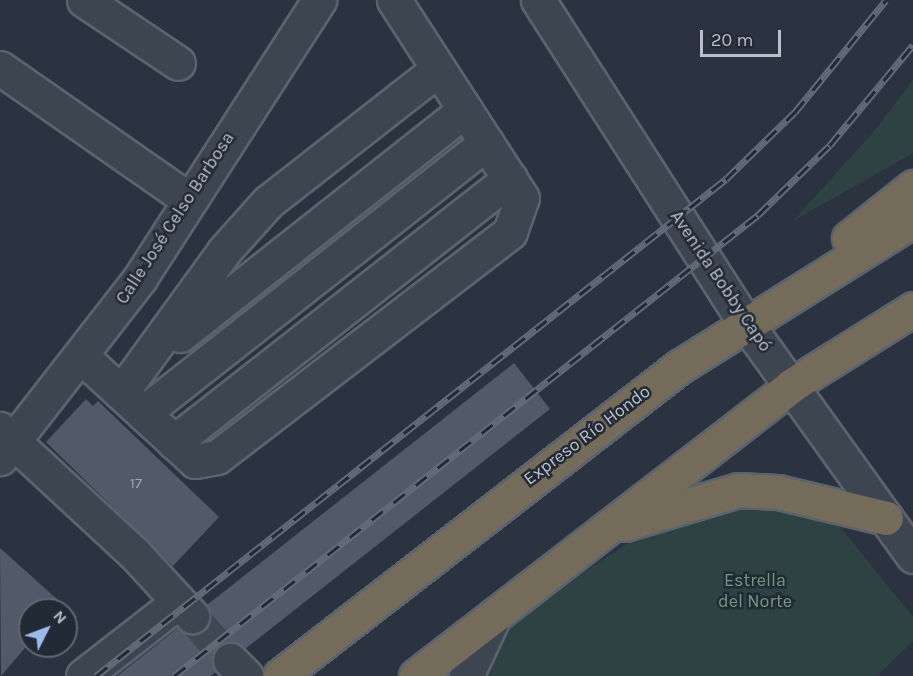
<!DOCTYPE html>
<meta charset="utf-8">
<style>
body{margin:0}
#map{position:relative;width:913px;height:676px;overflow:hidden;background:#2a333f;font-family:Karla,sans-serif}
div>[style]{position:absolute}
.green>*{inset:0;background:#2e4243}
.building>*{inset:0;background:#505a68}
.minor-tunnel>*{height:33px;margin-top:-16.5px;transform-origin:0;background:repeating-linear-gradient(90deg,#404854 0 33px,transparent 0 49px)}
.roads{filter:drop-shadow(2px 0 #5b636d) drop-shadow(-2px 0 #5b636d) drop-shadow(0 2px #5b636d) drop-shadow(0 -2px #5b636d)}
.minor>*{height:33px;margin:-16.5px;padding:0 16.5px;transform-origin:16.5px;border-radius:16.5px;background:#3d4550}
.highway>*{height:33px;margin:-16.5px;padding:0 16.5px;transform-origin:16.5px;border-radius:16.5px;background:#756b5b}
.rail>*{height:7px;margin-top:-3.5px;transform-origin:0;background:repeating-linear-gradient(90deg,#222a35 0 14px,#626b78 0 28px);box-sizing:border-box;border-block:2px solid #626b78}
span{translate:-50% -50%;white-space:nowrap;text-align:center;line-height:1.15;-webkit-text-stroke:5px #222a35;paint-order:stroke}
.number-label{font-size:15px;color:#a0a6b2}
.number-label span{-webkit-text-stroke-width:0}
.street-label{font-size:18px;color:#bac0ca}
.park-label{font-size:18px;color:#74987d}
.north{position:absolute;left:18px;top:598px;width:60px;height:60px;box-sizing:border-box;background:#222a35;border:2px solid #5f6671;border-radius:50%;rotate:48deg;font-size:16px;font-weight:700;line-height:24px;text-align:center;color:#bac0ca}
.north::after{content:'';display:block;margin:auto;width:21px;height:27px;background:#9cbaed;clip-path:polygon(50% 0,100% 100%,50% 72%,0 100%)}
.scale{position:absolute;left:700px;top:30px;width:81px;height:27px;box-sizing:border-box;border:3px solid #bac0ca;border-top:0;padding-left:8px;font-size:18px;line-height:21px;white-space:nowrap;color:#bac0ca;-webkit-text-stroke:4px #222a35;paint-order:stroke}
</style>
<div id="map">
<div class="green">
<div style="clip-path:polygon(913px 80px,913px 153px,793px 221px,875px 130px)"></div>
<div style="clip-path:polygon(757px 505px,840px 527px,913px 617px,913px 641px,877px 676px,445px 676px,543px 598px,650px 529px)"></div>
</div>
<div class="building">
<div style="clip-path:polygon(514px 363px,550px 409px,245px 649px,234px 642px,217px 646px,212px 656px,216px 672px,210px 676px,117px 676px,178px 628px,187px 634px,204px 630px,210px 621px,207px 605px)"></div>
<div style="clip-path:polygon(86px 399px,93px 406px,98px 401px,219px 517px,173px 566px,46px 442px)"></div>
<div style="clip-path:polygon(0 548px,77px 617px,66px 629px,66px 610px,30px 610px,30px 642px,1px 676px)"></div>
</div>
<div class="minor-tunnel">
<div style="left:192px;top:616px;width:58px;rotate:49.2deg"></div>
</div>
<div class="roads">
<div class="minor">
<div style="left:84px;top:0;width:113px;rotate:33.8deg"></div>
<div style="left:538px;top:0;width:383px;rotate:57.3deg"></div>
<div style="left:745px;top:322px;width:288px;rotate:54.3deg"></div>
<div style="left:0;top:68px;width:229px;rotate:34.9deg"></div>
<div style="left:180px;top:335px;width:363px;rotate:-38.3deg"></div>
<div style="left:81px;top:356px;width:155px;rotate:42.6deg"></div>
<div style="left:195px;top:461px;width:22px;rotate:-10deg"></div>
<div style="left:217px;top:457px;width:369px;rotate:-37.5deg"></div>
<div style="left:510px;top:232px;width:36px;rotate:-71deg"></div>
<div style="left:522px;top:198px;width:236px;rotate:-122.9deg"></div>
<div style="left:121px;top:393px;width:175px;rotate:-54deg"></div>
<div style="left:224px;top:251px;width:66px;rotate:-48.1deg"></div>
<div style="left:268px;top:202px;width:216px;rotate:-38deg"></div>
<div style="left:143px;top:413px;width:437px;rotate:-38.2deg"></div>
<div style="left:0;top:429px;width:183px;rotate:42.8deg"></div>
<div style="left:134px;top:553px;width:86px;rotate:47.4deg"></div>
<div style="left:174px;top:442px;width:427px;rotate:-38.1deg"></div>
<div style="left:0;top:458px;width:228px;rotate:-52.1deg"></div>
<div style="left:140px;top:278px;width:331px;rotate:-57.2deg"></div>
<div style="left:230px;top:660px;width:23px;rotate:45deg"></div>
<div style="left:83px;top:676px;width:120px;rotate:-37.9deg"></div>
<div style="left:466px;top:676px;width:66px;rotate:-65deg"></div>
</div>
<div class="highway">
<div style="left:849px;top:238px;width:82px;rotate:-38.6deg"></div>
<div style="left:625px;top:524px;width:118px;rotate:-16.7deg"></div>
<div style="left:738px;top:490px;width:40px;rotate:2.9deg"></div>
<div style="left:778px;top:492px;width:111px;rotate:13.5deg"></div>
<div style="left:280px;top:676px;width:505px;rotate:-37.76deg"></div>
<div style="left:679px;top:367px;width:276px;rotate:-32.1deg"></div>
<div style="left:416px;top:676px;width:475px;rotate:-37.7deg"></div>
<div style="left:792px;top:385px;width:143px;rotate:-32.1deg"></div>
</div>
</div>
<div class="rail">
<div style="left:96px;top:676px;width:802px;rotate:-38.27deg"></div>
<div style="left:726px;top:179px;width:96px;rotate:-44.2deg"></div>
<div style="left:795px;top:112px;width:144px;rotate:-50.9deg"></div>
<div style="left:174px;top:676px;width:744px;rotate:-38.29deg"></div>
<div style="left:758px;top:215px;width:100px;rotate:-44.2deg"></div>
<div style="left:830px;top:145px;width:130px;rotate:-50.3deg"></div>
</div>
<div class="number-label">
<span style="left:136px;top:484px">17</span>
</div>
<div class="street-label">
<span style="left:175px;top:218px;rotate:-57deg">Calle José Celso Barbosa</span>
<span style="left:721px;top:281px;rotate:56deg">Avenida Bobby Capó</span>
<span style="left:587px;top:435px;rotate:-37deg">Expreso Río Hondo</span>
</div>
<div class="park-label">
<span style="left:755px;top:591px">Estrella<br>del Norte</span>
</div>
<div class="north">N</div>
<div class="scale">20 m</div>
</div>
